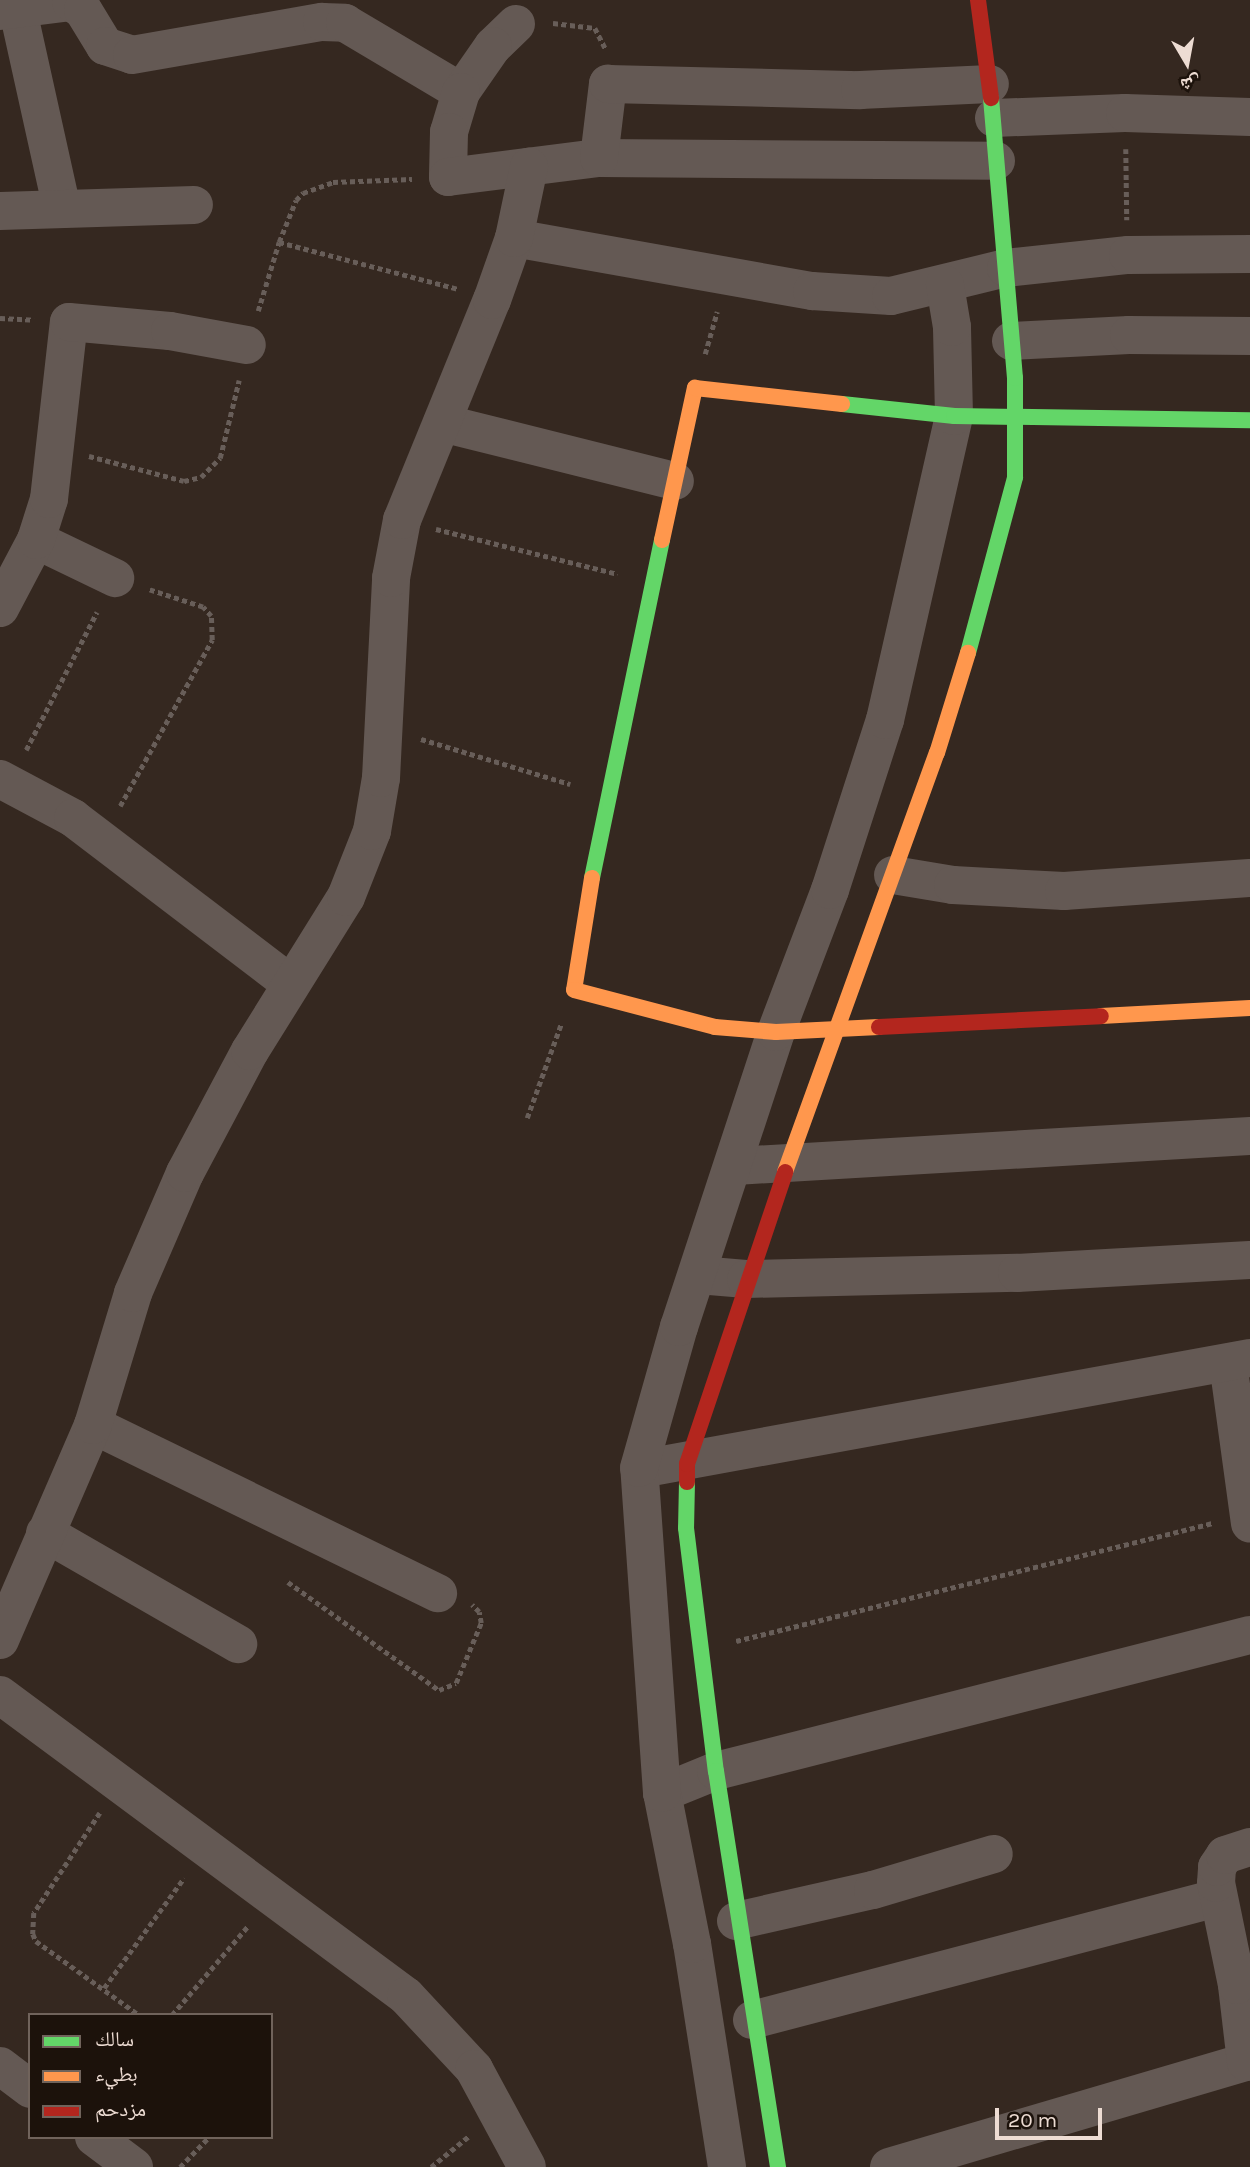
<!DOCTYPE html>
<meta charset="utf-8">
<style>
body{margin:0}
#map{position:relative;width:1250px;height:2167px;overflow:hidden;background:#352820;font-family:Karla,"Noto Naskh Arabic",sans-serif}
div>[style]{position:absolute}
.path>*{height:4.5px;margin-top:-2.25px;transform-origin:0;background:repeating-linear-gradient(90deg,#685e59 0 5px,transparent 0 8.5px)}
.street>*{height:38px;margin:-19px;padding:0 19px;transform-origin:19px;border-radius:19px;background:#645954}
.fast>*{height:16px;margin:-8px;padding:0 8px;transform-origin:8px;border-radius:8px;background:#63d668}
.slow>*{height:16px;margin:-8px;padding:0 8px;transform-origin:8px;border-radius:8px;background:#ff974d}
.jam>*{height:16px;margin:-8px;padding:0 8px;transform-origin:8px;border-radius:8px;background:#b3261e}
span{translate:-50% -50%;white-space:nowrap;text-align:center;line-height:1.15;-webkit-text-stroke:6px #1c120b;paint-order:stroke}
.legend{position:absolute;left:28px;top:2013px;width:245px;height:126px;box-sizing:border-box;background:#1c120b;border:2px solid #70635b;margin:0;padding:9px 12px;list-style:none;font-size:21px;color:#eddcd3}
.legend li{display:flex;align-items:center;gap:14px;height:35px}
.legend b{width:35px;border:2px solid #70635b}
.north{position:absolute;left:1152px;top:28px;width:70px;height:70px;-webkit-text-stroke:5px #1c120b;paint-order:stroke;rotate:170deg;font-size:19px;font-weight:700;line-height:28px;text-align:center;color:#eddcd3}
.north::after{content:'';display:block;margin:auto;width:24px;height:32px;background:#eddcd3;clip-path:polygon(50% 0,100% 100%,50% 72%,0 100%)}
.scale{position:absolute;left:995px;top:2108px;width:107px;height:32px;box-sizing:border-box;border:4px solid #eddcd3;border-top:0;padding-left:9px;font-size:21px;line-height:24px;white-space:nowrap;color:#eddcd3;-webkit-text-stroke:5px #1c120b;paint-order:stroke}
</style>
<div id="map">
<div class="path">
<div style="left:553px;top:23px;width:42px;rotate:6.8deg"></div>
<div style="left:595px;top:28px;width:25px;rotate:63deg"></div>
<div style="left:1126px;top:149px;width:71px;rotate:89.2deg"></div>
<div style="left:279px;top:242px;width:185px;rotate:14.7deg"></div>
<div style="left:258px;top:311px;width:72px;rotate:-73.1deg"></div>
<div style="left:279px;top:242px;width:45px;rotate:-68deg"></div>
<div style="left:296px;top:200px;width:10px;rotate:-45deg"></div>
<div style="left:303px;top:193px;width:32px;rotate:-20deg"></div>
<div style="left:333px;top:182px;width:79px;rotate:-2.2deg"></div>
<div style="left:0;top:318px;width:34px;rotate:3deg"></div>
<div style="left:705px;top:354px;width:44px;rotate:-74.1deg"></div>
<div style="left:89px;top:456px;width:98px;rotate:14.7deg"></div>
<div style="left:184px;top:481px;width:17px;rotate:-13deg"></div>
<div style="left:201px;top:477px;width:27px;rotate:-45deg"></div>
<div style="left:220px;top:458px;width:80px;rotate:-76.3deg"></div>
<div style="left:436px;top:529px;width:187px;rotate:13.9deg"></div>
<div style="left:421px;top:739px;width:156px;rotate:16.8deg"></div>
<div style="left:26px;top:750px;width:155px;rotate:-62.8deg"></div>
<div style="left:120px;top:806px;width:190px;rotate:-61deg"></div>
<div style="left:212px;top:640px;width:24px;rotate:-92deg"></div>
<div style="left:211px;top:616px;width:12px;rotate:-132deg"></div>
<div style="left:203px;top:607px;width:56px;rotate:-162.2deg"></div>
<div style="left:527px;top:1118px;width:100px;rotate:-70.1deg"></div>
<div style="left:288px;top:1582px;width:186px;rotate:35.6deg"></div>
<div style="left:439px;top:1690px;width:18px;rotate:-22deg"></div>
<div style="left:456px;top:1683px;width:65px;rotate:-67.4deg"></div>
<div style="left:481px;top:1623px;width:11px;rotate:-100deg"></div>
<div style="left:479px;top:1612px;width:10px;rotate:-135deg"></div>
<div style="left:736px;top:1641px;width:492px;rotate:-13.9deg"></div>
<div style="left:100px;top:1813px;width:120px;rotate:123.4deg"></div>
<div style="left:34px;top:1913px;width:21px;rotate:93deg"></div>
<div style="left:33px;top:1934px;width:8px;rotate:67deg"></div>
<div style="left:36px;top:1941px;width:127px;rotate:35.7deg"></div>
<div style="left:104px;top:1988px;width:136px;rotate:-54deg"></div>
<div style="left:172px;top:2015px;width:118px;rotate:-49.5deg"></div>
<div style="left:180px;top:2167px;width:42px;rotate:-46deg"></div>
<div style="left:431px;top:2167px;width:49px;rotate:-39.2deg"></div>
</div>
<div class="street">
<div style="left:17px;top:6px;width:208px;rotate:77.5deg"></div>
<div style="left:0;top:11px;width:72px;rotate:-7.2deg"></div>
<div style="left:71px;top:2px;width:14px;rotate:34deg"></div>
<div style="left:83px;top:10px;width:42px;rotate:58.6deg"></div>
<div style="left:105px;top:46px;width:28px;rotate:18deg"></div>
<div style="left:132px;top:55px;width:193px;rotate:-9.9deg"></div>
<div style="left:322px;top:22px;width:23px;rotate:2deg"></div>
<div style="left:345px;top:23px;width:135px;rotate:30.7deg"></div>
<div style="left:516px;top:24px;width:32px;rotate:136deg"></div>
<div style="left:493px;top:46px;width:56px;rotate:124.8deg"></div>
<div style="left:461px;top:92px;width:42px;rotate:106.7deg"></div>
<div style="left:449px;top:132px;width:45px;rotate:91.3deg"></div>
<div style="left:448px;top:177px;width:152px;rotate:-7.2deg"></div>
<div style="left:599px;top:158px;width:397px;rotate:0.4deg"></div>
<div style="left:994px;top:118px;width:131px;rotate:-2.2deg"></div>
<div style="left:1125px;top:113px;width:125px;rotate:1.8deg"></div>
<div style="left:599px;top:158px;width:75px;rotate:-83.1deg"></div>
<div style="left:608px;top:84px;width:252px;rotate:1.4deg"></div>
<div style="left:860px;top:90px;width:130px;rotate:-2.6deg"></div>
<div style="left:0;top:211px;width:194px;rotate:-1.8deg"></div>
<div style="left:514px;top:238px;width:303px;rotate:10.1deg"></div>
<div style="left:812px;top:291px;width:79px;rotate:3.6deg"></div>
<div style="left:891px;top:296px;width:118px;rotate:-13.7deg"></div>
<div style="left:1006px;top:268px;width:123px;rotate:-6.1deg"></div>
<div style="left:1128px;top:255px;width:122px;rotate:-0.5deg"></div>
<div style="left:1011px;top:341px;width:118px;rotate:-2.9deg"></div>
<div style="left:1129px;top:335px;width:121px;rotate:0.5deg"></div>
<div style="left:442px;top:423px;width:240px;rotate:14deg"></div>
<div style="left:36px;top:540px;width:88px;rotate:25.7deg"></div>
<div style="left:0;top:608px;width:77px;rotate:-62.1deg"></div>
<div style="left:36px;top:540px;width:43px;rotate:-72.4deg"></div>
<div style="left:49px;top:499px;width:178px;rotate:-83.6deg"></div>
<div style="left:69px;top:322px;width:101px;rotate:5.1deg"></div>
<div style="left:170px;top:331px;width:78px;rotate:10.3deg"></div>
<div style="left:0;top:779px;width:83px;rotate:28.1deg"></div>
<div style="left:73px;top:818px;width:274px;rotate:37.3deg"></div>
<div style="left:893px;top:875px;width:61px;rotate:9.5deg"></div>
<div style="left:953px;top:885px;width:111px;rotate:3.1deg"></div>
<div style="left:1064px;top:891px;width:186px;rotate:-4deg"></div>
<div style="left:735px;top:1166px;width:516px;rotate:-3.33deg"></div>
<div style="left:698px;top:1275px;width:48px;rotate:4.8deg"></div>
<div style="left:746px;top:1279px;width:271px;rotate:-1.3deg"></div>
<div style="left:1017px;top:1273px;width:233px;rotate:-3.2deg"></div>
<div style="left:1228px;top:1363px;width:162px;rotate:82.2deg"></div>
<div style="left:93px;top:1425px;width:384px;rotate:26deg"></div>
<div style="left:657px;top:1466px;width:603px;rotate:-10.32deg"></div>
<div style="left:45px;top:1533px;width:223px;rotate:29.9deg"></div>
<div style="left:0;top:1640px;width:234px;rotate:-66.6deg"></div>
<div style="left:93px;top:1425px;width:138px;rotate:-73.1deg"></div>
<div style="left:133px;top:1293px;width:131px;rotate:-66.6deg"></div>
<div style="left:185px;top:1173px;width:138px;rotate:-62deg"></div>
<div style="left:250px;top:1051px;width:181px;rotate:-58.1deg"></div>
<div style="left:346px;top:897px;width:71px;rotate:-68.5deg"></div>
<div style="left:372px;top:831px;width:54px;rotate:-80.4deg"></div>
<div style="left:381px;top:778px;width:200px;rotate:-87.1deg"></div>
<div style="left:391px;top:578px;width:59px;rotate:-79.3deg"></div>
<div style="left:402px;top:520px;width:238px;rotate:-67.8deg"></div>
<div style="left:492px;top:300px;width:66px;rotate:-70.5deg"></div>
<div style="left:514px;top:238px;width:73px;rotate:-78.1deg"></div>
<div style="left:0;top:1695px;width:505px;rotate:36.55deg"></div>
<div style="left:406px;top:1996px;width:100px;rotate:47deg"></div>
<div style="left:474px;top:2069px;width:111px;rotate:61.6deg"></div>
<div style="left:662px;top:1793px;width:58px;rotate:-22.2deg"></div>
<div style="left:716px;top:1771px;width:551px;rotate:-14.29deg"></div>
<div style="left:736px;top:1921px;width:140px;rotate:-12.8deg"></div>
<div style="left:873px;top:1890px;width:126px;rotate:-16.6deg"></div>
<div style="left:752px;top:2020px;width:482px;rotate:-14.7deg"></div>
<div style="left:0;top:2066px;width:38px;rotate:37deg"></div>
<div style="left:94px;top:2137px;width:50px;rotate:36.9deg"></div>
<div style="left:727px;top:2167px;width:226px;rotate:-98.9deg"></div>
<div style="left:692px;top:1944px;width:154px;rotate:-101.2deg"></div>
<div style="left:662px;top:1793px;width:326px;rotate:-94deg"></div>
<div style="left:639px;top:1468px;width:147px;rotate:-74.2deg"></div>
<div style="left:679px;top:1327px;width:311px;rotate:-71.8deg"></div>
<div style="left:776px;top:1032px;width:152px;rotate:-69.2deg"></div>
<div style="left:830px;top:890px;width:179px;rotate:-72.1deg"></div>
<div style="left:885px;top:720px;width:312px;rotate:-77.2deg"></div>
<div style="left:954px;top:416px;width:89px;rotate:-91.3deg"></div>
<div style="left:952px;top:327px;width:43px;rotate:-99.5deg"></div>
<div style="left:889px;top:2167px;width:372px;rotate:-16.4deg"></div>
<div style="left:1246px;top:2062px;width:78px;rotate:-96.7deg"></div>
<div style="left:1237px;top:1985px;width:104px;rotate:-101.6deg"></div>
<div style="left:1216px;top:1883px;width:16px;rotate:-86deg"></div>
<div style="left:1217px;top:1867px;width:14px;rotate:-56deg"></div>
<div style="left:1225px;top:1855px;width:26px;rotate:-18deg"></div>
</div>
<div class="fast">
<div style="left:842px;top:404px;width:113px;rotate:6.1deg"></div>
<div style="left:954px;top:416px;width:296px;rotate:0.8deg"></div>
<div style="left:968px;top:653px;width:182px;rotate:-75deg"></div>
<div style="left:1015px;top:477px;width:99px;rotate:-90deg"></div>
<div style="left:1015px;top:378px;width:281px;rotate:-94.9deg"></div>
<div style="left:592px;top:878px;width:345px;rotate:-78.3deg"></div>
<div style="left:687px;top:1482px;width:46px;rotate:91.2deg"></div>
<div style="left:686px;top:1528px;width:245px;rotate:83deg"></div>
<div style="left:716px;top:1771px;width:401px;rotate:81.1deg"></div>
</div>
<div class="slow">
<div style="left:662px;top:540px;width:156px;rotate:-77.8deg"></div>
<div style="left:695px;top:388px;width:148px;rotate:6.2deg"></div>
<div style="left:592px;top:878px;width:113px;rotate:99.1deg"></div>
<div style="left:574px;top:990px;width:146px;rotate:14.7deg"></div>
<div style="left:715px;top:1027px;width:61px;rotate:4.7deg"></div>
<div style="left:776px;top:1032px;width:103px;rotate:-2.8deg"></div>
<div style="left:1101px;top:1016px;width:149px;rotate:-3.1deg"></div>
<div style="left:785px;top:1172px;width:446px;rotate:-70.1deg"></div>
<div style="left:937px;top:753px;width:105px;rotate:-72.8deg"></div>
</div>
<div class="jam">
<div style="left:978px;top:0;width:99px;rotate:82.4deg"></div>
<div style="left:879px;top:1027px;width:222px;rotate:-2.8deg"></div>
<div style="left:687px;top:1482px;width:18px;rotate:-90deg"></div>
<div style="left:687px;top:1464px;width:308px;rotate:-71.4deg"></div>
</div>
<ul class="legend">
<li><b style="height:9px;background:#63d668"></b>سالك</li>
<li><b style="height:9px;background:#ff974d"></b>بطيء</li>
<li><b style="height:9px;background:#b3261e"></b>مزدحم</li>
</ul>
<div class="north">ش</div>
<div class="scale">20 m</div>
</div>
